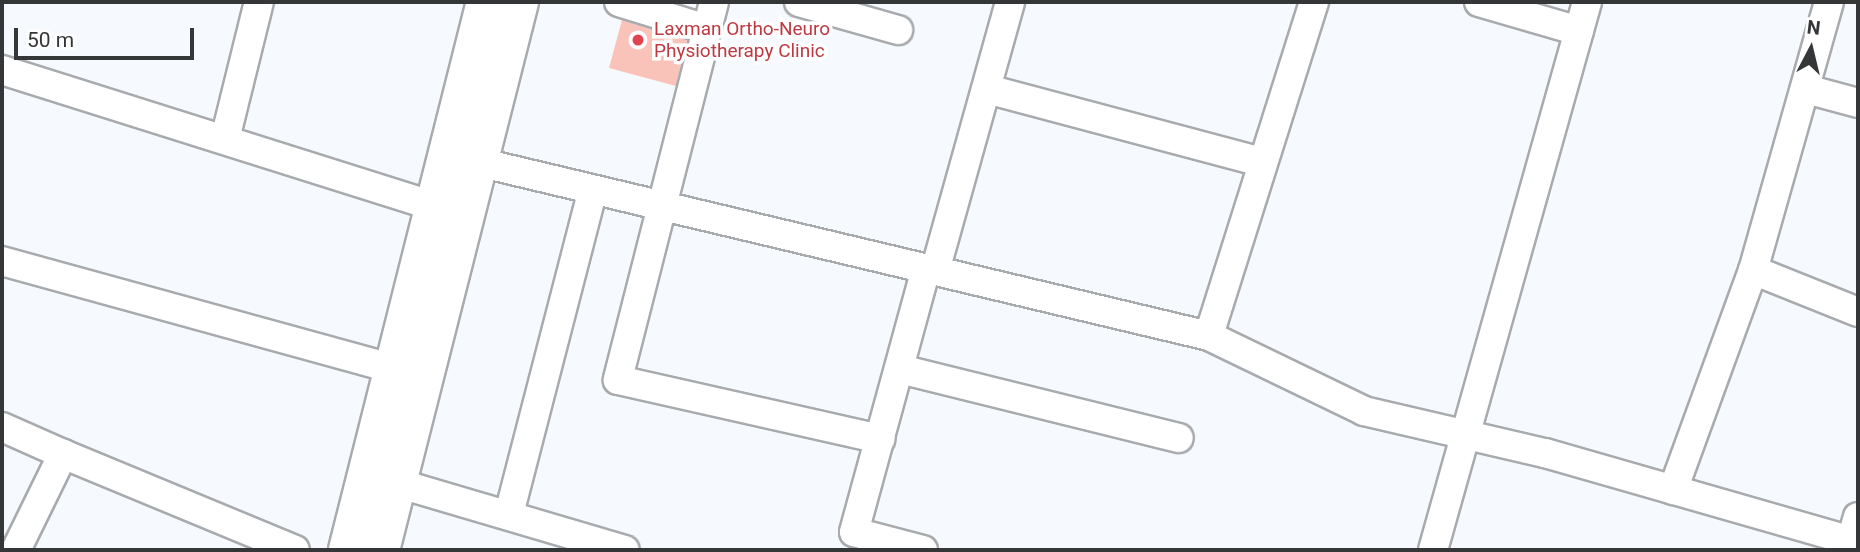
<!DOCTYPE html>
<style>
body{margin:0}
#map{position:relative;width:1860px;height:552px;overflow:hidden;background:#f6f9fd;font-family:Roboto,sans-serif}
div>[style]{position:absolute}
.building>*{inset:0;background:#fac3b9}
.roads{filter:drop-shadow(2px 0 #a8abae) drop-shadow(-2px 0 #a8abae) drop-shadow(0 2px #a8abae) drop-shadow(0 -2px #a8abae)}
.street>*{height:28px;margin:-14px;padding:0 14px;transform-origin:14px;border-radius:14px;background:#fff}
.secondary>*{height:38px;margin:-19px;padding:0 19px;transform-origin:19px;border-radius:19px;background:#fff}
.dots>*{width:19px;height:19px;translate:-50% -50%;box-sizing:border-box;border:4px solid #fff;border-radius:50%}
span{translate:-50% -50%;white-space:nowrap;text-align:center;line-height:1.15;-webkit-text-stroke:7px #fff;paint-order:stroke}
.health-label{font-size:19px;color:#be3a42}
.left{translate:0 -50%;text-align:left}
.frame{position:absolute;inset:0;border:4px solid #353638;pointer-events:none}
.north{position:absolute;left:1776px;top:14px;width:70px;height:70px;-webkit-text-stroke:5px #fff;paint-order:stroke;rotate:7deg;font-size:19px;font-weight:700;line-height:28px;text-align:center;color:#353638}
.north::after{content:'';display:block;margin:auto;width:24px;height:32px;background:#353638;clip-path:polygon(50% 0,100% 100%,50% 72%,0 100%)}
.scale{position:absolute;left:14px;top:28px;width:180px;height:32px;box-sizing:border-box;border:4px solid #353638;border-top:0;padding-left:9px;font-size:21px;line-height:24px;white-space:nowrap;color:#353638;-webkit-text-stroke:5px #fff;paint-order:stroke}
</style>
<div id="map">
<div class="building">
<div style="clip-path:polygon(622px 20px,687px 40px,676px 86px,609px 68px)"></div>
</div>
<div class="roads">
<div class="street">
<div style="left:619px;top:2px;width:92px;rotate:17.1deg"></div>
<div style="left:714px;top:2px;width:390px;rotate:104.3deg"></div>
<div style="left:618px;top:380px;width:269px;rotate:12.7deg"></div>
<div style="left:799px;top:2px;width:103px;rotate:15.8deg"></div>
<div style="left:1314px;top:2px;width:350px;rotate:107.5deg"></div>
<div style="left:1209px;top:336px;width:172px;rotate:25.8deg"></div>
<div style="left:1364px;top:411px;width:186px;rotate:13.1deg"></div>
<div style="left:1545px;top:453px;width:326px;rotate:16deg"></div>
<div style="left:1479px;top:2px;width:104px;rotate:16.2deg"></div>
<div style="left:1829px;top:2px;width:279px;rotate:105.8deg"></div>
<div style="left:1753px;top:270px;width:113px;rotate:21.8deg"></div>
<div style="left:2px;top:70px;width:473px;rotate:17.5deg"></div>
<div style="left:987px;top:89px;width:284px;rotate:14.9deg"></div>
<div style="left:1806px;top:89px;width:54px;rotate:15.1deg"></div>
<div style="left:225px;top:139px;width:141px;rotate:-76.1deg"></div>
<div style="left:474px;top:161px;width:756px;rotate:13.39deg"></div>
<div style="left:2px;top:261px;width:407px;rotate:15.4deg"></div>
<div style="left:935px;top:271px;width:279px;rotate:-74.4deg"></div>
<div style="left:900px;top:369px;width:287px;rotate:13.9deg"></div>
<div style="left:2px;top:427px;width:67px;rotate:23.9deg"></div>
<div style="left:380px;top:478px;width:255px;rotate:16.4deg"></div>
<div style="left:1673px;top:490px;width:234px;rotate:-70deg"></div>
<div style="left:509px;top:514px;width:335px;rotate:-75.5deg"></div>
<div style="left:1851px;top:541px;width:25px;rotate:-74deg"></div>
<div style="left:16px;top:550px;width:107px;rotate:-63.9deg"></div>
<div style="left:63px;top:454px;width:251px;rotate:22.5deg"></div>
<div style="left:923px;top:550px;width:71px;rotate:-165.4deg"></div>
<div style="left:854px;top:532px;width:273px;rotate:-74.7deg"></div>
<div style="left:1433px;top:550px;width:569px;rotate:-74.3deg"></div>
</div>
<div class="secondary">
<div style="left:348px;top:550px;width:565px;rotate:-75.87deg"></div>
<div style="left:380px;top:550px;width:565px;rotate:-75.77deg"></div>
</div>
</div>
<div class="dots">
<div style="left:638px;top:40px;background:#e0444e"></div>
</div>
<div class="health-label">
<span class="left" style="left:654px;top:40px">Laxman Ortho-Neuro<br>Physiotherapy Clinic</span>
</div>
<div class="frame"></div>
<div class="north">N</div>
<div class="scale">50 m</div>
</div>
